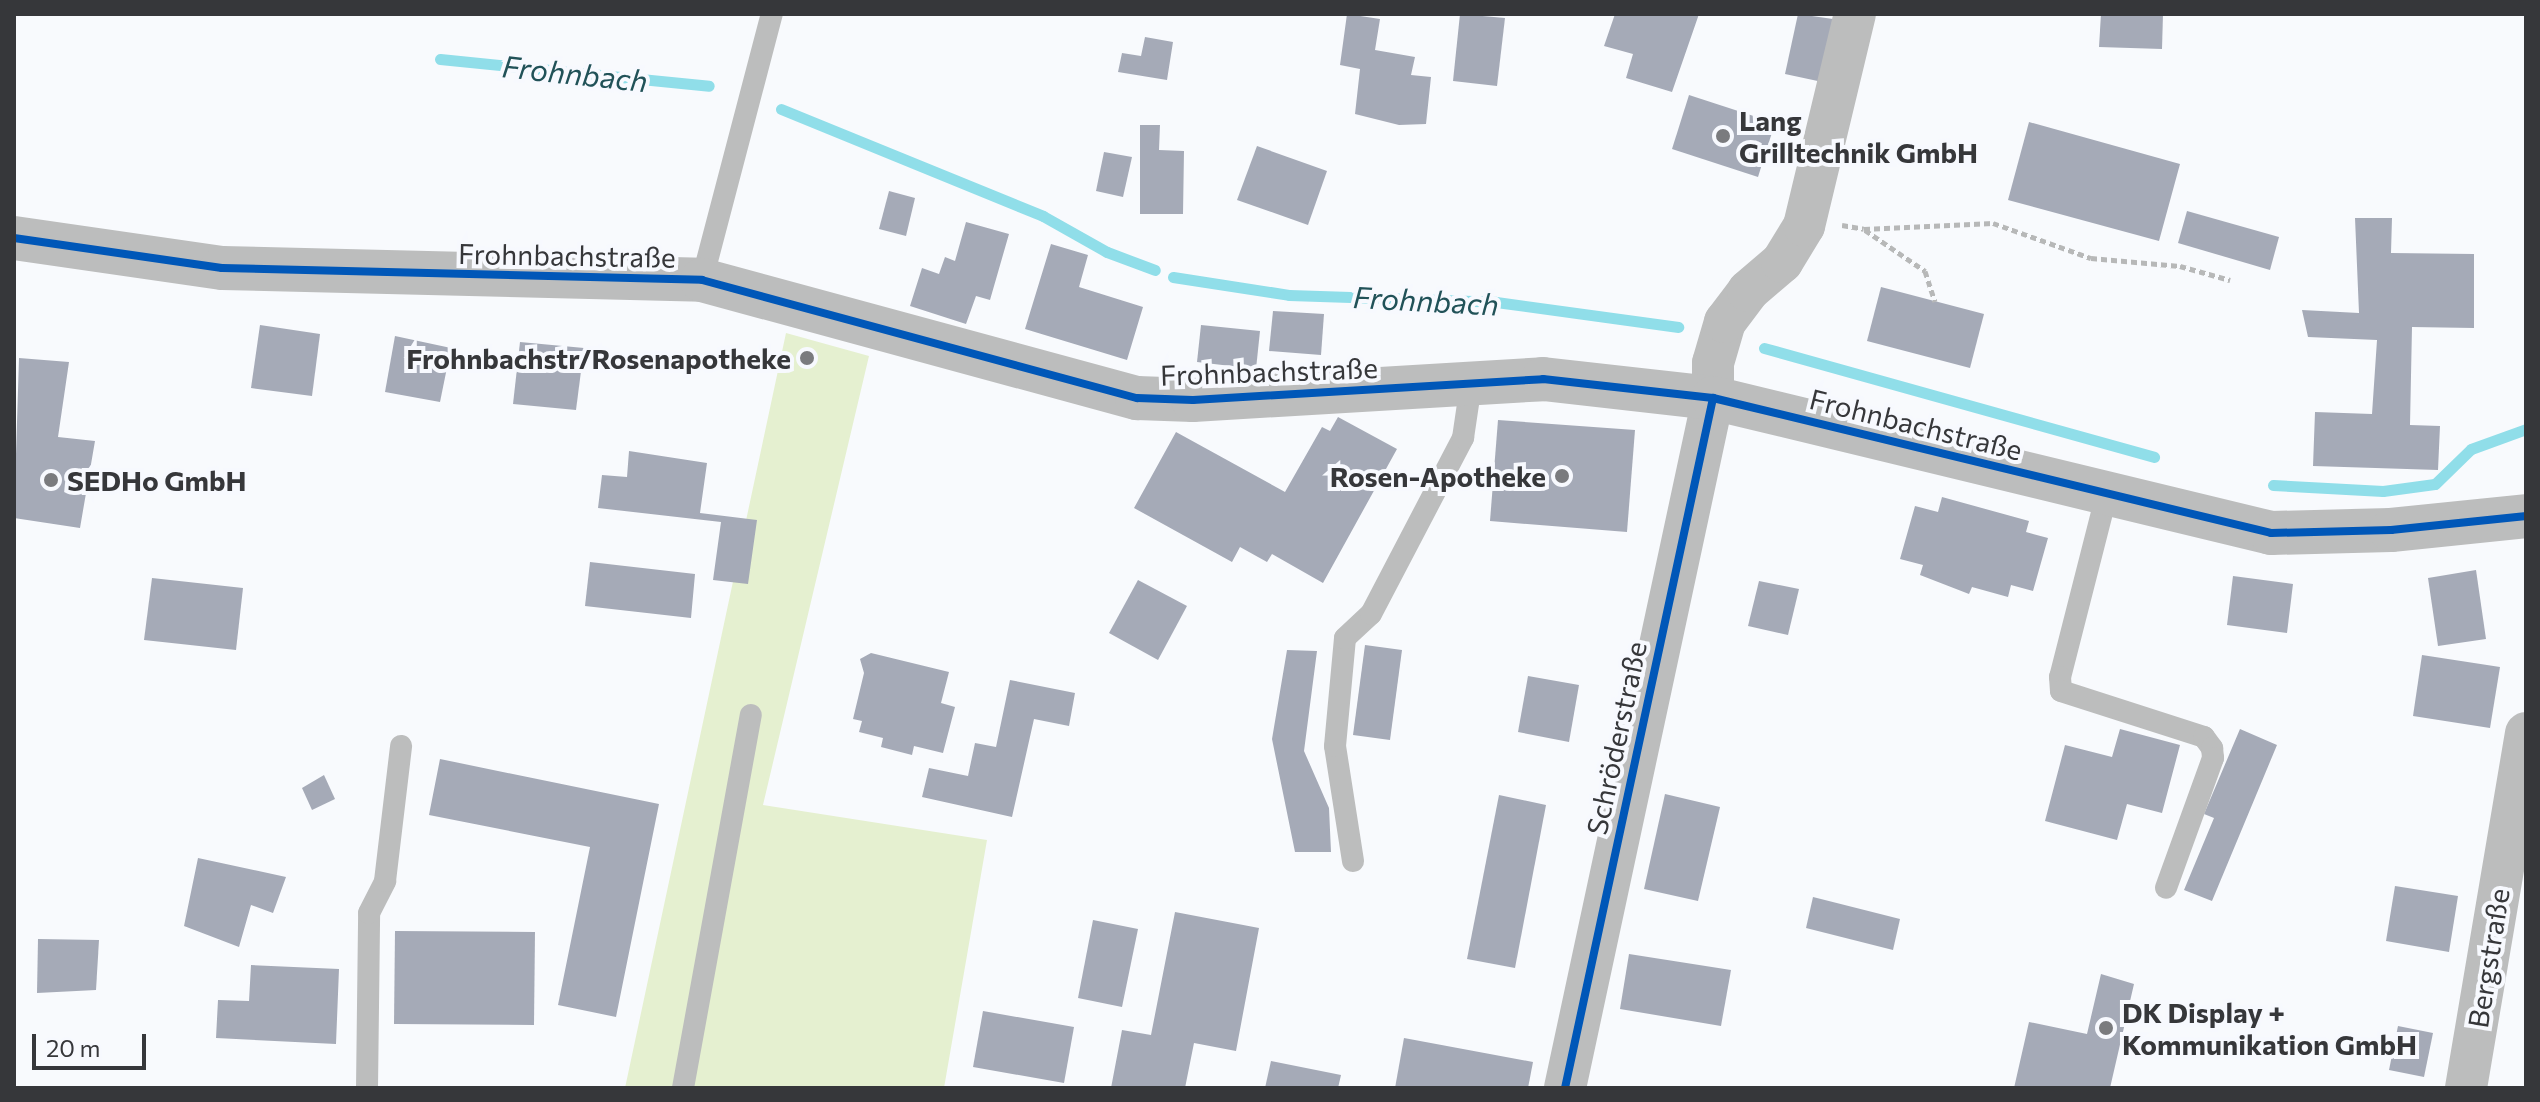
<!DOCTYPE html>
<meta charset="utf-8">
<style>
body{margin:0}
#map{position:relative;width:2540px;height:1102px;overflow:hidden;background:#f8fafd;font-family:Commissioner,sans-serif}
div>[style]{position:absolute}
.green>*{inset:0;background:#e5f0d0}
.stream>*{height:11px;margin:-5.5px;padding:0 5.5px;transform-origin:5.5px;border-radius:5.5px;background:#90dee9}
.building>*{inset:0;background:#a5aab7}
.path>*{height:5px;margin-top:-2.5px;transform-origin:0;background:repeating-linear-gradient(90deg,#b7b8b8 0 6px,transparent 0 10px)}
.service>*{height:22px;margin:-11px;padding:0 11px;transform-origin:11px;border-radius:11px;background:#bcbdbd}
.minor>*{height:42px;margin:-21px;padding:0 21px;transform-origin:21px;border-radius:21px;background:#bcbdbd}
.tertiary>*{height:44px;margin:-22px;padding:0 22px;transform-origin:22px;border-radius:22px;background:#bcbdbd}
.cycleway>*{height:8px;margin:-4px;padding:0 4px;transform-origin:4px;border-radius:4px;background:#0057b8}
.dots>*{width:22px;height:22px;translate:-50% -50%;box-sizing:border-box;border:4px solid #f7f9fe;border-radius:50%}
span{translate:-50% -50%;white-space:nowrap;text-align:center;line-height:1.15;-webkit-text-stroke:8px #f7f9fe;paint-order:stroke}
.poi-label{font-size:28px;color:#36373a;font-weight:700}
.left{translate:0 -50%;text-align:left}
.right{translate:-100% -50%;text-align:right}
.street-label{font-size:28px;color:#36373a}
.water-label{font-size:30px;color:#215258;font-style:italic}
.frame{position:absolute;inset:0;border:16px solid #36373a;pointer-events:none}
.scale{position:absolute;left:32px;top:1034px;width:114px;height:36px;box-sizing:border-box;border:4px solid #36373a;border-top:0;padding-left:10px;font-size:24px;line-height:28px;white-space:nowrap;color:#36373a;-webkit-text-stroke:6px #f7f9fe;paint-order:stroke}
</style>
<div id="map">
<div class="green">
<div style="clip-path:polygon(786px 333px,869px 356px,763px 805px,987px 840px,944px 1088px,625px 1088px)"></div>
</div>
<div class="stream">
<div style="left:440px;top:59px;width:270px;rotate:5.7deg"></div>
<div style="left:781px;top:109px;width:283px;rotate:22.2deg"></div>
<div style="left:1043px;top:216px;width:73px;rotate:29.4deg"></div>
<div style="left:1107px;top:252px;width:51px;rotate:20.6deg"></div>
<div style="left:1173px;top:277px;width:117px;rotate:8.8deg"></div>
<div style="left:1289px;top:295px;width:207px;rotate:1.9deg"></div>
<div style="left:1496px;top:302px;width:184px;rotate:7.8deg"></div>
<div style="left:1764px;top:348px;width:405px;rotate:15.6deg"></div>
<div style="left:2273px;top:485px;width:110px;rotate:3.1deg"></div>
<div style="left:2383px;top:491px;width:52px;rotate:-7.7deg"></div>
<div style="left:2435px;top:484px;width:50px;rotate:-44.2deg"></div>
<div style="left:2471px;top:449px;width:59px;rotate:-20deg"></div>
</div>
<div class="building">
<div style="clip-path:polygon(1347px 14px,1380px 19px,1375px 50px,1415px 57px,1411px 75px,1431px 77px,1426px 124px,1399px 125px,1355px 114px,1360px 69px,1340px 65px)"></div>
<div style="clip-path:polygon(1460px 14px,1505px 18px,1497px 86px,1453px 81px)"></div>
<div style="clip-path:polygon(1615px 14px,1699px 14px,1672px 92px,1626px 78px,1633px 54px,1604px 46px)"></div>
<div style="clip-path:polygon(1798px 14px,1840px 20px,1827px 83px,1785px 74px)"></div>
<div style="clip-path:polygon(2101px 14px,2163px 14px,2162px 49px,2099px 47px)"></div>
<div style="clip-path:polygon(1145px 37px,1173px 42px,1167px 80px,1118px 72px,1122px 53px,1141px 56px)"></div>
<div style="clip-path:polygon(1689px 95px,1775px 123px,1758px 177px,1672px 149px)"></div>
<div style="clip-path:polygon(2029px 122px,2180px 164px,2159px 241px,2008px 200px)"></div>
<div style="clip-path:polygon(1140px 125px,1160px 125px,1159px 150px,1184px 151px,1183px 214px,1140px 214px)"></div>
<div style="clip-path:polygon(1257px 146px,1327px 171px,1308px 225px,1237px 200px)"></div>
<div style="clip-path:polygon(1104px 152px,1132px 157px,1123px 197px,1096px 191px)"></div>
<div style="clip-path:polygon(889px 191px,915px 198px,906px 236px,879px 229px)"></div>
<div style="clip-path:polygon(2187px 211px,2279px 237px,2270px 270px,2178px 243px)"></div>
<div style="clip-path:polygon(2355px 218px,2392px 218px,2391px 253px,2474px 254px,2474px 328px,2412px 327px,2410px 425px,2440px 426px,2438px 470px,2313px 466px,2315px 412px,2372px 414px,2377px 340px,2308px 337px,2302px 310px,2359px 313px)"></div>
<div style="clip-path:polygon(966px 222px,1009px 234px,990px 300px,976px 296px,966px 324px,910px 306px,922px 268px,939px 274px,945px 257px,955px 261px)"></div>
<div style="clip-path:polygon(1051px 244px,1088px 255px,1079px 287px,1143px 307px,1127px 360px,1025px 329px)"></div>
<div style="clip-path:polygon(1881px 287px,1984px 314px,1970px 368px,1867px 341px)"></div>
<div style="clip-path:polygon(1273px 311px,1324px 314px,1321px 355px,1269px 351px)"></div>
<div style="clip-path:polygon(260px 325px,320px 334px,312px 396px,251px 388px)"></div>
<div style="clip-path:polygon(1201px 325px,1260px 331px,1256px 369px,1197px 362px)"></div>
<div style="clip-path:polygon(395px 336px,451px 348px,440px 402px,385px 392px)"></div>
<div style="clip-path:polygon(520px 342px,584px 348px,576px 410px,513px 404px)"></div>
<div style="clip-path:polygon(19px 358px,69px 362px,58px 437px,95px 441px,80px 528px,14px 518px)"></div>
<div style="clip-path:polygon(1338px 417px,1397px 449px,1323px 583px,1272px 554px,1267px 562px,1240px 547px,1232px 562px,1134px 508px,1176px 432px,1285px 492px,1322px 427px,1330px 431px)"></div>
<div style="clip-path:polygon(1498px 420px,1635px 430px,1627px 532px,1490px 521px)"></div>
<div style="clip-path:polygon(629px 451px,707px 463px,700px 513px,757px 520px,748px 584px,713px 580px,721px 522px,598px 508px,602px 475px,627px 477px)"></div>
<div style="clip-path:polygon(1942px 497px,2029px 521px,2026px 532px,2048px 538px,2033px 591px,2011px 585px,2008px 597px,1972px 587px,1969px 594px,1920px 575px,1923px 565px,1900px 559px,1915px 506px,1938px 512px)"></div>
<div style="clip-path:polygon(590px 562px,695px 574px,691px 618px,585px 606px)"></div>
<div style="clip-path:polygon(2476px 570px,2486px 639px,2438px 646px,2428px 578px)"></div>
<div style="clip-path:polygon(2233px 576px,2293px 584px,2287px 633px,2227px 625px)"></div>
<div style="clip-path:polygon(152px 578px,243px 588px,236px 650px,144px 640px)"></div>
<div style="clip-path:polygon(1138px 580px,1187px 606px,1158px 660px,1109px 633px)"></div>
<div style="clip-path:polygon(1759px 581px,1799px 589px,1788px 635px,1748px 626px)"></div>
<div style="clip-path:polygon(1365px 645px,1402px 650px,1390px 740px,1353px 735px)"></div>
<div style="clip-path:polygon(1287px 650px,1317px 651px,1304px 751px,1329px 808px,1331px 852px,1295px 852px,1272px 739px)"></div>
<div style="clip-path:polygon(871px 653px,949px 672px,941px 703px,955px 707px,943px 753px,914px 746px,912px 755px,881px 747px,883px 738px,859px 732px,862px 721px,853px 719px,864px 673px,860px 659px)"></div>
<div style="clip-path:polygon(2422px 655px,2500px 667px,2490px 728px,2413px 716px)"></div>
<div style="clip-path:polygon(1528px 676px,1579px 685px,1569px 742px,1518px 732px)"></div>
<div style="clip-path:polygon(1010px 680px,1075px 693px,1069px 726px,1034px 719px,1012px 817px,922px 797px,929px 768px,968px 776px,975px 743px,996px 747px)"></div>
<div style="clip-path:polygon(2120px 729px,2180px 745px,2162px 813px,2127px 804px,2117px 840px,2045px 821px,2065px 745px,2112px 757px)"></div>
<div style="clip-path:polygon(2240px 729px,2277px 745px,2212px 901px,2184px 890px,2214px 818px,2204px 814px)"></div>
<div style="clip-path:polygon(440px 759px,659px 804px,616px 1017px,558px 1005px,590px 847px,429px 815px)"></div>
<div style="clip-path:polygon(324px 775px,335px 799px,312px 810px,302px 788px)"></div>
<div style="clip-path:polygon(1665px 794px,1720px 807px,1698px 901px,1644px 889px)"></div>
<div style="clip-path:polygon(1499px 795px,1546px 805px,1515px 968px,1467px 959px)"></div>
<div style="clip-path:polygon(198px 858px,286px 877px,273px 913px,251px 905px,239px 947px,184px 926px)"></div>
<div style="clip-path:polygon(2395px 886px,2458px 896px,2449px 952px,2386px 941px)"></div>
<div style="clip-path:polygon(1813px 897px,1900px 919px,1893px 950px,1806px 928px)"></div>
<div style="clip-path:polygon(1175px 912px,1259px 928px,1236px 1051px,1194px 1043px,1185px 1088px,1111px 1088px,1122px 1030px,1151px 1035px)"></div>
<div style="clip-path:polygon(1093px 920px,1138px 929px,1122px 1007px,1078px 998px)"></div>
<div style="clip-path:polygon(395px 931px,535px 932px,534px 1025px,394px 1024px)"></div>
<div style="clip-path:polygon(38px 939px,99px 940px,96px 990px,37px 993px)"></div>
<div style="clip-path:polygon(1629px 954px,1731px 970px,1721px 1026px,1620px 1009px)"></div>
<div style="clip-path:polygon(251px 965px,339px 969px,336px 1044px,216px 1038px,218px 1000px,249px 1001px)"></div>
<div style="clip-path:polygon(2101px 974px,2134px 984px,2110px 1088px,2014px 1088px,2029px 1022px,2087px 1034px)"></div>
<div style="clip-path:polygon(983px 1011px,1074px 1027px,1064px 1083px,973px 1067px)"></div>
<div style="clip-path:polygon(2398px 1026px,2433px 1033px,2424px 1077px,2389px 1070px)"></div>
<div style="clip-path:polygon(1404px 1038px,1533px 1062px,1528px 1088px,1395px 1088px)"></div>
<div style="clip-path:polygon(1271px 1061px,1341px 1075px,1338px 1088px,1265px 1088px)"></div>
</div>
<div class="path">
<div style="left:1842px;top:225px;width:22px;rotate:10deg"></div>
<div style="left:1864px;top:229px;width:129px;rotate:-2.7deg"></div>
<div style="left:1993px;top:223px;width:104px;rotate:19.7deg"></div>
<div style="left:2091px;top:258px;width:89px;rotate:5.1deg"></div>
<div style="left:2180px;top:266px;width:52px;rotate:15.6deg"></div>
<div style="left:1865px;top:230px;width:73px;rotate:34.3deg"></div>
<div style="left:1925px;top:271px;width:32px;rotate:72deg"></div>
</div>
<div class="service">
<div style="left:702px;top:280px;width:275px;rotate:-75.3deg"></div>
<div style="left:2107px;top:493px;width:190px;rotate:104.3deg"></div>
<div style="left:2060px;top:677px;width:14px;rotate:86deg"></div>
<div style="left:2061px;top:691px;width:150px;rotate:17.8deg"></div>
<div style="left:2204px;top:737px;width:14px;rotate:54deg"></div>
<div style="left:2212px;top:748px;width:10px;rotate:84deg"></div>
<div style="left:2213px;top:758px;width:138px;rotate:109.9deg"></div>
<div style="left:1353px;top:861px;width:116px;rotate:-98.9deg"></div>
<div style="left:1335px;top:746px;width:108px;rotate:-84.7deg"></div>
<div style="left:1345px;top:638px;width:35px;rotate:-43deg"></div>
<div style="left:1371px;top:614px;width:199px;rotate:-62.4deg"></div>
<div style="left:1463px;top:438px;width:55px;rotate:-81.6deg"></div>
<div style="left:367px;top:1088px;width:175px;rotate:-89.3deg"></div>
<div style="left:369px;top:913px;width:36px;rotate:-63deg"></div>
<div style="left:385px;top:881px;width:136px;rotate:-83.2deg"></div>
<div style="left:683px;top:1088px;width:379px;rotate:-79.7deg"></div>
</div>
<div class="minor">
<div style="left:1565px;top:1088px;width:706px;rotate:-77.89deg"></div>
<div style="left:1713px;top:398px;width:35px;rotate:-90deg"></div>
<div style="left:1713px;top:363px;width:43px;rotate:-73.7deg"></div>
<div style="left:1725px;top:322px;width:39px;rotate:-53deg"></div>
<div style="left:1748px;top:291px;width:45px;rotate:-40.5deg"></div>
<div style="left:1782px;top:262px;width:42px;rotate:-58.6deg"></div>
<div style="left:1804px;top:226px;width:218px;rotate:-76.5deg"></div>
<div style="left:2466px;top:1088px;width:360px;rotate:-80.4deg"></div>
</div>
<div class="tertiary">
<div style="left:14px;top:238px;width:210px;rotate:8.2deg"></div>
<div style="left:222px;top:268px;width:480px;rotate:1.4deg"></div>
<div style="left:702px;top:280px;width:451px;rotate:15.2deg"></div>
<div style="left:1137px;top:398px;width:56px;rotate:2deg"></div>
<div style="left:1193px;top:400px;width:351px;rotate:-3.4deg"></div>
<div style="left:1543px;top:379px;width:171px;rotate:6.4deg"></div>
<div style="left:1713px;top:398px;width:574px;rotate:13.6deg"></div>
<div style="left:2271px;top:533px;width:120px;rotate:-1.4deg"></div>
<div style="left:2391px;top:530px;width:136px;rotate:-5.9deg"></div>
</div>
<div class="cycleway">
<div style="left:14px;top:238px;width:210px;rotate:8.2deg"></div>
<div style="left:222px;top:268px;width:480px;rotate:1.4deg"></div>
<div style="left:702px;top:280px;width:451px;rotate:15.2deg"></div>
<div style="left:1137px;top:398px;width:56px;rotate:2deg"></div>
<div style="left:1193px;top:400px;width:351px;rotate:-3.4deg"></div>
<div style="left:1543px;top:379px;width:171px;rotate:6.4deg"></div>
<div style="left:1713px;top:398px;width:574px;rotate:13.6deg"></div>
<div style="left:2271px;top:533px;width:120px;rotate:-1.4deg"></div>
<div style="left:2391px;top:530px;width:136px;rotate:-5.9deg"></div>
<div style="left:1565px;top:1088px;width:706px;rotate:-77.89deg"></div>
</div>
<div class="dots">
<div style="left:1723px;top:136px;background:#7a7b7e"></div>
<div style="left:807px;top:358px;background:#7a7b7e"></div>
<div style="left:1562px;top:476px;background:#7a7b7e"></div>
<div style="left:51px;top:480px;background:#7a7b7e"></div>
<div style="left:2106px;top:1028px;background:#7a7b7e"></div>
</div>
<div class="poi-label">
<span class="left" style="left:1739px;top:136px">Lang<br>Grilltechnik GmbH</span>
<span class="right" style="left:791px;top:358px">Frohnbachstr/Rosenapotheke</span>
<span class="right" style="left:1546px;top:476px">Rosen-Apotheke</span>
<span class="left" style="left:67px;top:480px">SEDHo GmbH</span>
<span class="left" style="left:2122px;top:1028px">DK Display +<br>Kommunikation GmbH</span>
</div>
<div class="street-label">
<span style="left:567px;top:255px;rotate:1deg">Frohnbachstraße</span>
<span style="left:1269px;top:371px;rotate:-2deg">Frohnbachstraße</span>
<span style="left:1916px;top:424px;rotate:14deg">Frohnbachstraße</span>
<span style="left:1616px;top:738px;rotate:-78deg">Schröderstraße</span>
<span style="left:2488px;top:958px;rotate:-81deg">Bergstraße</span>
</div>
<div class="water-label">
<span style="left:575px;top:73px;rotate:6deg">Frohnbach</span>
<span style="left:1426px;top:300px;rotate:3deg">Frohnbach</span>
</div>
<div class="frame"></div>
<div class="scale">20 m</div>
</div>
